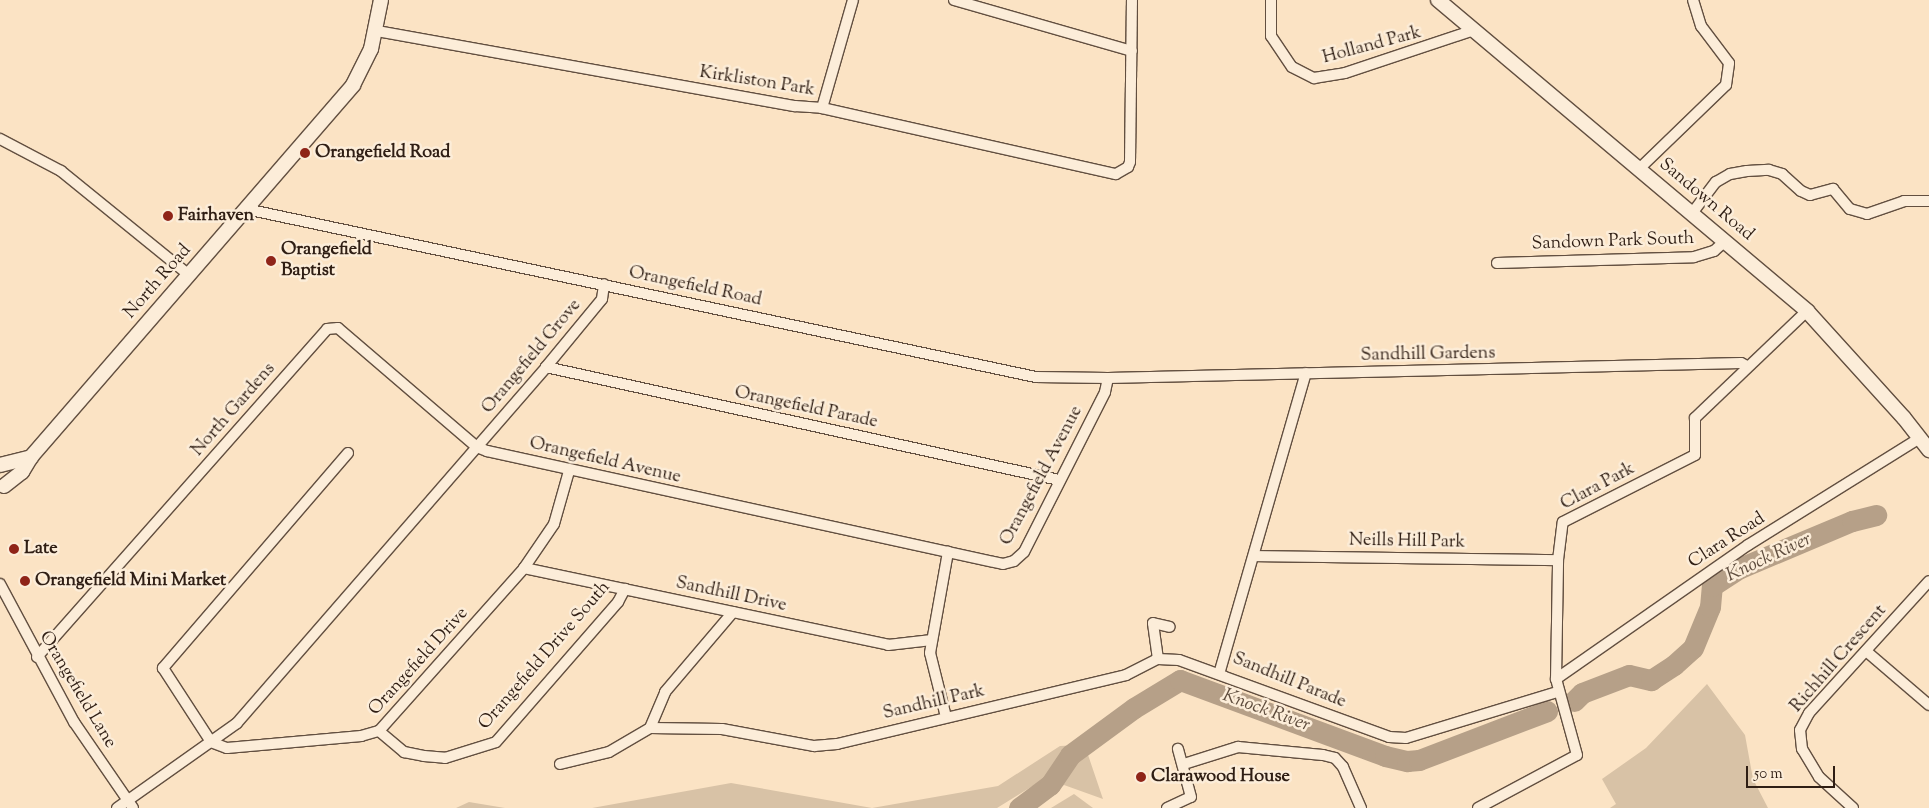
<!DOCTYPE html>
<style>
body{margin:0}
#map{position:relative;width:1929px;height:808px;overflow:hidden;background:#fbe3c4;font-family:"Sorts Mill Goudy",serif}
div>[style]{position:absolute}
.green>*{inset:0;background:#d8c2a6}
.river>*{height:21px;margin:-10.5px;padding:0 10.5px;transform-origin:10.5px;border-radius:10.5px;background:#b6a088}
.roads{filter:drop-shadow(1px 0 #624f40) drop-shadow(-1px 0 #624f40) drop-shadow(0 1px #624f40) drop-shadow(0 -1px #624f40)}
.street>*{height:10px;margin:-5px;padding:0 5px;transform-origin:5px;border-radius:5px;background:#fcedd9}
.secondary>*{height:14px;margin:-7px;padding:0 7px;transform-origin:7px;border-radius:7px;background:#fcedd9}
.dots>*{width:14px;height:14px;translate:-50% -50%;box-sizing:border-box;border:2px solid #fcedd9;border-radius:50%}
span{translate:-50% -50%;white-space:nowrap;text-align:center;line-height:1.15;-webkit-text-stroke:5px #fcedd9;paint-order:stroke}
.street-label{font-size:18px;color:#2f1e14}
.poi-label{font-size:18px;color:#2f1e14;font-weight:700}
.left{translate:0 -50%;text-align:left}
.water-label{font-size:19px;color:#5e4c3d;font-style:italic}
.scale{position:absolute;left:1746px;top:766px;width:89px;height:22px;box-sizing:border-box;border:2px solid #2f1e14;border-top:0;padding-left:6px;font-size:15px;line-height:18px;white-space:nowrap;color:#2f1e14;-webkit-text-stroke:4px #fcedd9;paint-order:stroke}
</style>
<div id="map">
<div class="green">
<div style="clip-path:polygon(1707px 684px,1745px 735px,1753px 779px,1768px 808px,1610px 808px,1616px 804px,1602px 779px,1646px 748px)"></div>
<div style="clip-path:polygon(1079px 745px,1047px 777px,997px 808px,592px 808px,731px 783px,872px 808px,998px 786px,1060px 746px)"></div>
<div style="clip-path:polygon(1085px 746px,1103px 799px,1064px 785px,1036px 808px,1025px 808px,1053px 787px)"></div>
<div style="clip-path:polygon(1074px 794px,1093px 808px,1051px 808px)"></div>
<div style="clip-path:polygon(469px 802px,505px 808px,456px 808px)"></div>
</div>
<div class="river">
<div style="left:1574px;top:701px;width:11px;rotate:-45deg"></div>
<div style="left:1582px;top:693px;width:50px;rotate:-21deg"></div>
<div style="left:1629px;top:675px;width:23px;rotate:13deg"></div>
<div style="left:1651px;top:680px;width:27px;rotate:-33deg"></div>
<div style="left:1674px;top:665px;width:25px;rotate:-42deg"></div>
<div style="left:1693px;top:648px;width:44px;rotate:-67.5deg"></div>
<div style="left:1710px;top:607px;width:21px;rotate:-85deg"></div>
<div style="left:1712px;top:586px;width:33px;rotate:-33deg"></div>
<div style="left:1740px;top:568px;width:121px;rotate:-22.8deg"></div>
<div style="left:1852px;top:521px;width:25px;rotate:-14deg"></div>
<div style="left:1019px;top:808px;width:39px;rotate:-37deg"></div>
<div style="left:1050px;top:785px;width:36px;rotate:-56deg"></div>
<div style="left:1070px;top:755px;width:79px;rotate:-36.3deg"></div>
<div style="left:1134px;top:708px;width:54px;rotate:-31.3deg"></div>
<div style="left:1180px;top:680px;width:219px;rotate:20.3deg"></div>
<div style="left:1385px;top:756px;width:23px;rotate:13deg"></div>
<div style="left:1407px;top:761px;width:12px;rotate:-5deg"></div>
<div style="left:1419px;top:760px;width:137px;rotate:-20.9deg"></div>
</div>
<div class="roads">
<div class="street">
<div style="left:954px;top:0;width:185px;rotate:16deg"></div>
<div style="left:1271px;top:0;width:36px;rotate:90deg"></div>
<div style="left:1271px;top:36px;width:37px;rotate:56deg"></div>
<div style="left:1292px;top:67px;width:25px;rotate:27deg"></div>
<div style="left:1314px;top:78px;width:31px;rotate:-9deg"></div>
<div style="left:1345px;top:73px;width:136px;rotate:-18.4deg"></div>
<div style="left:377px;top:31px;width:425px;rotate:10.2deg"></div>
<div style="left:795px;top:106px;width:27px;rotate:4deg"></div>
<div style="left:822px;top:108px;width:301px;rotate:12.7deg"></div>
<div style="left:1116px;top:174px;width:14px;rotate:-30deg"></div>
<div style="left:1128px;top:167px;width:5px;rotate:-68deg"></div>
<div style="left:1130px;top:162px;width:162px;rotate:-89.3deg"></div>
<div style="left:822px;top:108px;width:112px;rotate:-74deg"></div>
<div style="left:0;top:139px;width:69px;rotate:27.7deg"></div>
<div style="left:61px;top:171px;width:165px;rotate:39.1deg"></div>
<div style="left:1639px;top:169px;width:121px;rotate:-44deg"></div>
<div style="left:1726px;top:85px;width:22px;rotate:-82deg"></div>
<div style="left:1729px;top:63px;width:46px;rotate:-127.1deg"></div>
<div style="left:1701px;top:26px;width:27px;rotate:-107deg"></div>
<div style="left:246px;top:209px;width:808px;rotate:12.01deg"></div>
<div style="left:1036px;top:377px;width:72px;rotate:0.8deg"></div>
<div style="left:1108px;top:378px;width:633px;rotate:-1.36deg"></div>
<div style="left:1741px;top:363px;width:7px;rotate:27deg"></div>
<div style="left:1693px;top:212px;width:38px;rotate:-53deg"></div>
<div style="left:1716px;top:182px;width:16px;rotate:-30deg"></div>
<div style="left:1730px;top:174px;width:17px;rotate:-10deg"></div>
<div style="left:1747px;top:171px;width:22px;rotate:-3deg"></div>
<div style="left:1769px;top:170px;width:14px;rotate:17deg"></div>
<div style="left:1782px;top:174px;width:25px;rotate:42deg"></div>
<div style="left:1801px;top:191px;width:10px;rotate:24deg"></div>
<div style="left:1810px;top:195px;width:24px;rotate:-15deg"></div>
<div style="left:1833px;top:189px;width:26px;rotate:50deg"></div>
<div style="left:1850px;top:209px;width:18px;rotate:16deg"></div>
<div style="left:1867px;top:214px;width:39px;rotate:-19deg"></div>
<div style="left:1904px;top:201px;width:25px"></div>
<div style="left:1497px;top:263px;width:197px;rotate:-1.7deg"></div>
<div style="left:1694px;top:257px;width:21px;rotate:-17deg"></div>
<div style="left:1714px;top:251px;width:15px;rotate:-42deg"></div>
<div style="left:546px;top:367px;width:525px;rotate:12.42deg"></div>
<div style="left:348px;top:453px;width:284px;rotate:130.7deg"></div>
<div style="left:163px;top:668px;width:88px;rotate:57deg"></div>
<div style="left:211px;top:742px;width:17px;rotate:21deg"></div>
<div style="left:227px;top:748px;width:135px;rotate:-5.1deg"></div>
<div style="left:361px;top:736px;width:19px;rotate:-16deg"></div>
<div style="left:379px;top:731px;width:218px;rotate:-48.3deg"></div>
<div style="left:524px;top:568px;width:53px;rotate:-55.7deg"></div>
<div style="left:554px;top:524px;width:55px;rotate:-74.2deg"></div>
<div style="left:1255px;top:556px;width:303px;rotate:0.8deg"></div>
<div style="left:524px;top:568px;width:372px;rotate:11.9deg"></div>
<div style="left:888px;top:645px;width:44px;rotate:-6.5deg"></div>
<div style="left:0;top:584px;width:157px;rotate:61.8deg"></div>
<div style="left:74px;top:722px;width:104px;rotate:55.5deg"></div>
<div style="left:1866px;top:651px;width:83px;rotate:40.6deg"></div>
<div style="left:37px;top:657px;width:438px;rotate:-48.5deg"></div>
<div style="left:327px;top:329px;width:11px;rotate:-5deg"></div>
<div style="left:338px;top:328px;width:183px;rotate:40.6deg"></div>
<div style="left:477px;top:447px;width:11px;rotate:22deg"></div>
<div style="left:487px;top:451px;width:528px;rotate:12.35deg"></div>
<div style="left:1003px;top:564px;width:11px;rotate:-15deg"></div>
<div style="left:1014px;top:561px;width:13px;rotate:-42deg"></div>
<div style="left:1024px;top:552px;width:179px;rotate:-63.1deg"></div>
<div style="left:1105px;top:392px;width:14px;rotate:-78deg"></div>
<div style="left:1158px;top:659px;width:36px;rotate:-98deg"></div>
<div style="left:1153px;top:623px;width:17px;rotate:13deg"></div>
<div style="left:1219px;top:674px;width:313px;rotate:-73.9deg"></div>
<div style="left:1556px;top:679px;width:234px;rotate:-34.9deg"></div>
<div style="left:1748px;top:545px;width:203px;rotate:-31.9deg"></div>
<div style="left:946px;top:717px;width:66px;rotate:-104deg"></div>
<div style="left:930px;top:653px;width:103px;rotate:-79.9deg"></div>
<div style="left:650px;top:728px;width:39px;rotate:-67deg"></div>
<div style="left:665px;top:692px;width:105px;rotate:-49.6deg"></div>
<div style="left:379px;top:731px;width:33px;rotate:40deg"></div>
<div style="left:404px;top:752px;width:20px;rotate:11deg"></div>
<div style="left:424px;top:756px;width:21px;rotate:5deg"></div>
<div style="left:445px;top:758px;width:53px;rotate:-17.4deg"></div>
<div style="left:496px;top:742px;width:186px;rotate:-48.9deg"></div>
<div style="left:618px;top:602px;width:15px;rotate:-62deg"></div>
<div style="left:560px;top:764px;width:50px;rotate:-13.8deg"></div>
<div style="left:609px;top:752px;width:48px;rotate:-30.3deg"></div>
<div style="left:650px;top:728px;width:72px;rotate:0.8deg"></div>
<div style="left:722px;top:729px;width:94px;rotate:10.5deg"></div>
<div style="left:814px;top:746px;width:23px;rotate:-5deg"></div>
<div style="left:837px;top:744px;width:297px;rotate:-13.4deg"></div>
<div style="left:1126px;top:675px;width:36px;rotate:-27deg"></div>
<div style="left:1158px;top:659px;width:21px;rotate:3deg"></div>
<div style="left:1179px;top:660px;width:224px;rotate:20.1deg"></div>
<div style="left:1389px;top:737px;width:17px;rotate:3deg"></div>
<div style="left:1406px;top:738px;width:158px;rotate:-16.9deg"></div>
<div style="left:1184px;top:764px;width:57px;rotate:-17.5deg"></div>
<div style="left:1238px;top:747px;width:85px;rotate:5.4deg"></div>
<div style="left:1323px;top:755px;width:12px;rotate:14deg"></div>
<div style="left:1335px;top:758px;width:12px;rotate:48deg"></div>
<div style="left:1343px;top:767px;width:45px;rotate:66.3deg"></div>
<div style="left:117px;top:808px;width:147px;rotate:-35.3deg"></div>
<div style="left:237px;top:723px;width:471px;rotate:-49deg"></div>
<div style="left:546px;top:367px;width:88px;rotate:-50.5deg"></div>
<div style="left:602px;top:299px;width:15px;rotate:-82deg"></div>
<div style="left:1167px;top:808px;width:26px;rotate:-25deg"></div>
<div style="left:1191px;top:797px;width:50px;rotate:-105.2deg"></div>
<div style="left:1478px;top:808px;width:112px;rotate:-28.2deg"></div>
<div style="left:1577px;top:755px;width:79px;rotate:-105.4deg"></div>
<div style="left:1556px;top:679px;width:119px;rotate:-89deg"></div>
<div style="left:1558px;top:560px;width:38px;rotate:-83deg"></div>
<div style="left:1563px;top:522px;width:148px;rotate:-26.9deg"></div>
<div style="left:1695px;top:455px;width:37px;rotate:-90deg"></div>
<div style="left:1695px;top:418px;width:155px;rotate:-43.7deg"></div>
<div style="left:1853px;top:808px;width:46px;rotate:-137.6deg"></div>
<div style="left:1819px;top:777px;width:33px;rotate:-121deg"></div>
<div style="left:1802px;top:749px;width:19px;rotate:-96deg"></div>
<div style="left:1800px;top:730px;width:19px;rotate:-62deg"></div>
<div style="left:1809px;top:713px;width:178px;rotate:-47.7deg"></div>
</div>
<div class="secondary">
<div style="left:1438px;top:0;width:483px;rotate:40.1deg"></div>
<div style="left:1807px;top:311px;width:144px;rotate:47.8deg"></div>
<div style="left:1904px;top:418px;width:41px;rotate:52deg"></div>
<div style="left:0;top:465px;width:32px;rotate:-14deg"></div>
<div style="left:31px;top:457px;width:492px;rotate:-49.1deg"></div>
<div style="left:353px;top:85px;width:40px;rotate:-63.4deg"></div>
<div style="left:371px;top:49px;width:50px;rotate:-78.5deg"></div>
<div style="left:4px;top:486px;width:23px;rotate:-38deg"></div>
<div style="left:22px;top:472px;width:17px;rotate:-59deg"></div>
</div>
</div>
<div class="dots">
<div style="left:305px;top:153px;background:#8f2418"></div>
<div style="left:168px;top:216px;background:#8f2418"></div>
<div style="left:271px;top:261px;background:#8f2418"></div>
<div style="left:14px;top:549px;background:#8f2418"></div>
<div style="left:25px;top:581px;background:#8f2418"></div>
<div style="left:1141px;top:777px;background:#8f2418"></div>
</div>
<div class="street-label">
<span style="left:1372px;top:46px;rotate:-15deg">Holland Park</span>
<span style="left:757px;top:82px;rotate:9deg">Kirkliston Park</span>
<span style="left:1706px;top:200px;rotate:40deg">Sandown Road</span>
<span style="left:1613px;top:242px;rotate:-2deg">Sandown Park South</span>
<span style="left:158px;top:282px;rotate:-49deg">North Road</span>
<span style="left:695px;top:287px;rotate:12deg">Orangefield Road</span>
<span style="left:1428px;top:355px;rotate:-1deg">Sandhill Gardens</span>
<span style="left:532px;top:357px;rotate:-50deg">Orangefield Grove</span>
<span style="left:806px;top:408px;rotate:12deg">Orangefield Parade</span>
<span style="left:234px;top:410px;rotate:-49deg">North Gardens</span>
<span style="left:605px;top:461px;rotate:13deg">Orangefield Avenue</span>
<span style="left:1042px;top:476px;rotate:-62deg">Orangefield Avenue</span>
<span style="left:1598px;top:487px;rotate:-28deg">Clara Park</span>
<span style="left:1727px;top:541px;rotate:-33deg">Clara Road</span>
<span style="left:1407px;top:542px;rotate:1deg">Neills Hill Park</span>
<span style="left:731px;top:595px;rotate:12deg">Sandhill Drive</span>
<span style="left:545px;top:656px;rotate:-49deg">Orangefield Drive South</span>
<span style="left:1839px;top:659px;rotate:-49deg">Richhill Crescent</span>
<span style="left:419px;top:662px;rotate:-48deg">Orangefield Drive</span>
<span style="left:1289px;top:681px;rotate:22deg">Sandhill Parade</span>
<span style="left:77px;top:690px;rotate:59deg">Orangefield Lane</span>
<span style="left:934px;top:703px;rotate:-13deg">Sandhill Park</span>
</div>
<div class="poi-label">
<span class="left" style="left:315px;top:153px">Orangefield Road</span>
<span class="left" style="left:178px;top:216px">Fairhaven</span>
<span class="left" style="left:281px;top:261px">Orangefield<br>Baptist</span>
<span class="left" style="left:24px;top:549px">Late</span>
<span class="left" style="left:35px;top:581px">Orangefield Mini Market</span>
<span class="left" style="left:1151px;top:777px">Clarawood House</span>
</div>
<div class="water-label">
<span style="left:1769px;top:558px;rotate:-25deg">Knock River</span>
<span style="left:1266px;top:711px;rotate:20deg">Knock River</span>
</div>
<div class="scale">50 m</div>
</div>
